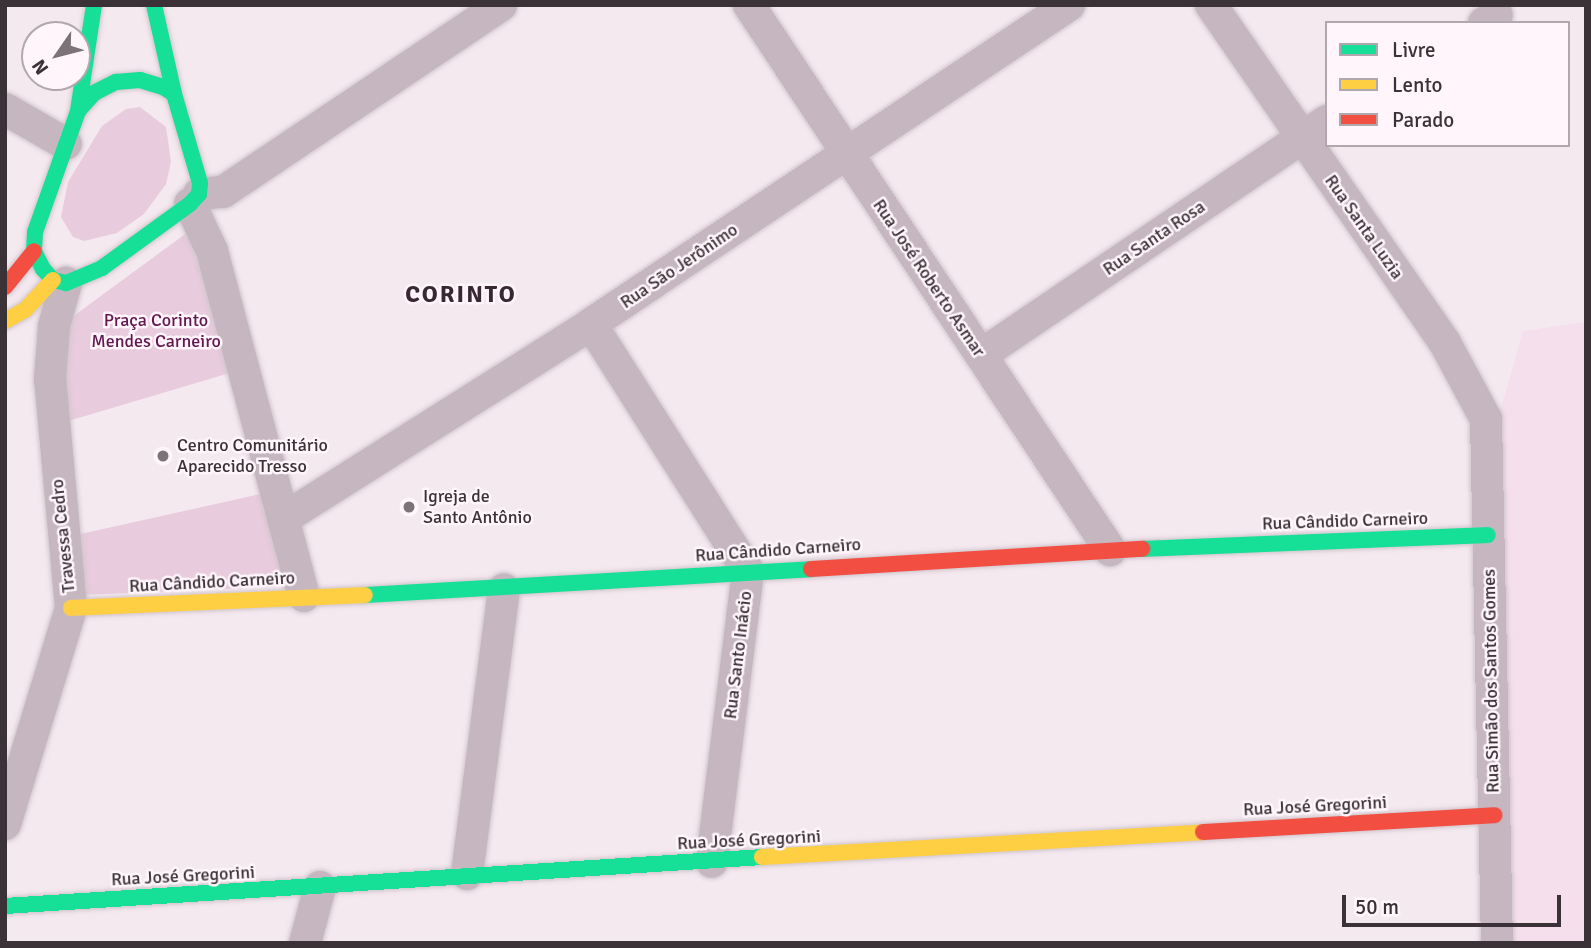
<!DOCTYPE html>
<meta charset="utf-8">
<style>
body{margin:0}
#map{position:relative;width:1591px;height:948px;overflow:hidden;background:#f5e9f0;font-family:Signika,sans-serif}
div>[style]{position:absolute}
.built>*{inset:0;background:#f6dfed}
.green>*{inset:0;background:#e8cbdd}
.roads{filter:drop-shadow(0 0 2px #cfc5cb) drop-shadow(0 0 2px #cfc5cb)}
.street>*{height:32px;margin:-16px;padding:0 16px;transform-origin:16px;border-radius:16px;background:#c5b6c0}
.fast>*{height:16px;margin:-8px;padding:0 8px;transform-origin:8px;border-radius:8px;background:#16e098}
.slow>*{height:16px;margin:-8px;padding:0 8px;transform-origin:8px;border-radius:8px;background:#ffcf43}
.jam>*{height:16px;margin:-8px;padding:0 8px;transform-origin:8px;border-radius:8px;background:#f24e42}
.dots>*{width:19px;height:19px;translate:-50% -50%;box-sizing:border-box;border:4px solid #fff5fb;border-radius:50%}
span{translate:-50% -50%;white-space:nowrap;text-align:center;line-height:1.15;-webkit-text-stroke:5px #fff5fb;paint-order:stroke}
.street-label{font-size:18px;color:#3b3238}
.park-label{font-size:18px;color:#62174e}
.poi-label{font-size:18px;color:#3b3238}
.left{translate:0 -50%;text-align:left}
.district-label{font-size:24px;color:#392732;font-weight:700;letter-spacing:2px}
.frame{position:absolute;inset:0;border:7px solid #3b3238;pointer-events:none}
.legend{position:absolute;left:1325px;top:21px;width:245px;height:126px;box-sizing:border-box;background:#fff5fb;border:2px solid #b1a7ad;margin:0;padding:9px 12px;list-style:none;font-size:21px;color:#3b3238}
.legend li{display:flex;align-items:center;gap:14px;height:35px}
.legend b{width:35px;border:2px solid #b1a7ad}
.north{position:absolute;left:21px;top:21px;width:70px;height:70px;box-sizing:border-box;background:#fff5fb;border:2px solid #b1a7ad;border-radius:50%;rotate:235deg;font-size:19px;font-weight:700;line-height:28px;text-align:center;color:#3b3238}
.north::after{content:'';display:block;margin:auto;width:24px;height:32px;background:#7c7278;clip-path:polygon(50% 0,100% 100%,50% 72%,0 100%)}
.scale{position:absolute;left:1342px;top:895px;width:219px;height:32px;box-sizing:border-box;border:4px solid #3b3238;border-top:0;padding-left:9px;font-size:21px;line-height:24px;white-space:nowrap;color:#3b3238;-webkit-text-stroke:5px #fff5fb;paint-order:stroke}
</style>
<div id="map">
<div class="built">
<i style="clip-path:polygon(1586px 322px,1586px 943px,1502px 943px,1496px 426px,1523px 331px)"></i>
</div>
<div class="green">
<i style="clip-path:polygon(140px 107px,166px 127px,171px 162px,166px 184px,144px 214px,117px 233px,84px 241px,73px 237px,61px 217px,68px 182px,102px 126px,126px 109px)"></i>
<i style="clip-path:polygon(188px 232px,233px 372px,65px 422px,64px 323px)"></i>
<i style="clip-path:polygon(265px 493px,288px 586px,81px 595px,76px 535px)"></i>
</div>
<div class="roads">
<div class="street">
<i style="left:749px;top:5px;width:654px;rotate:56.48deg"></i>
<i style="left:1211px;top:5px;width:411px;rotate:55.3deg"></i>
<i style="left:1445px;top:343px;width:86px;rotate:61.7deg"></i>
<i style="left:1486px;top:419px;width:524px;rotate:88.8deg"></i>
<i style="left:1484px;top:23px;width:15px;rotate:-32deg"></i>
<i style="left:5px;top:109px;width:70px;rotate:29.8deg"></i>
<i style="left:199px;top:194px;width:24px;rotate:-5deg"></i>
<i style="left:223px;top:192px;width:335px;rotate:-33.9deg"></i>
<i style="left:190px;top:204px;width:52px;rotate:64.9deg"></i>
<i style="left:212px;top:251px;width:357px;rotate:75.1deg"></i>
<i style="left:591px;top:324px;width:293px;rotate:57.6deg"></i>
<i style="left:748px;top:571px;width:293px;rotate:97.1deg"></i>
<i style="left:981px;top:355px;width:418px;rotate:-34.1deg"></i>
<i style="left:283px;top:519px;width:365px;rotate:-32.3deg"></i>
<i style="left:591px;top:324px;width:575px;rotate:-33.72deg"></i>
<i style="left:5px;top:824px;width:226px;rotate:-73deg"></i>
<i style="left:71px;top:608px;width:230px;rotate:-95.2deg"></i>
<i style="left:50px;top:379px;width:53px;rotate:-85.7deg"></i>
<i style="left:54px;top:326px;width:45px;rotate:-74.4deg"></i>
<i style="left:467px;top:874px;width:287px;rotate:-82.6deg"></i>
<i style="left:305px;top:943px;width:58px;rotate:-75deg"></i>
</div>
<div class="fast">
<i style="left:154px;top:5px;width:91px;rotate:77.3deg"></i>
<i style="left:78px;top:111px;width:24px;rotate:-48deg"></i>
<i style="left:94px;top:93px;width:25px;rotate:-27deg"></i>
<i style="left:116px;top:82px;width:24px;rotate:-5deg"></i>
<i style="left:140px;top:80px;width:24px;rotate:17deg"></i>
<i style="left:163px;top:87px;width:13px;rotate:32deg"></i>
<i style="left:174px;top:94px;width:93px;rotate:73.7deg"></i>
<i style="left:200px;top:183px;width:11px;rotate:95deg"></i>
<i style="left:199px;top:194px;width:13px;rotate:132deg"></i>
<i style="left:190px;top:204px;width:109px;rotate:144deg"></i>
<i style="left:102px;top:268px;width:39px;rotate:157deg"></i>
<i style="left:66px;top:283px;width:13px;rotate:-167deg"></i>
<i style="left:53px;top:280px;width:15px;rotate:-132deg"></i>
<i style="left:43px;top:269px;width:20px;rotate:-117deg"></i>
<i style="left:34px;top:251px;width:19px;rotate:-87deg"></i>
<i style="left:35px;top:232px;width:128px;rotate:-70.4deg"></i>
<i style="left:78px;top:111px;width:107px;rotate:-81.4deg"></i>
<i style="left:1142px;top:549px;width:346px;rotate:-2.3deg"></i>
<i style="left:365px;top:595px;width:447px;rotate:-3.3deg"></i>
<i style="left:5px;top:906px;width:759px;rotate:-3.7deg"></i>
</div>
<div class="slow">
<i style="left:5px;top:321px;width:23px;rotate:-29deg"></i>
<i style="left:25px;top:310px;width:41px;rotate:-47deg"></i>
<i style="left:71px;top:608px;width:294px;rotate:-2.5deg"></i>
<i style="left:762px;top:857px;width:442px;rotate:-3.2deg"></i>
</div>
<div class="jam">
<i style="left:5px;top:287px;width:46px;rotate:-51.1deg"></i>
<i style="left:811px;top:569px;width:332px;rotate:-3.5deg"></i>
<i style="left:1203px;top:832px;width:292px;rotate:-3.3deg"></i>
</div>
</div>
<div class="dots">
<i style="left:163px;top:456px;background:#7c7278"></i>
<i style="left:409px;top:507px;background:#7c7278"></i>
</div>
<div class="street-label">
<span style="left:1364px;top:227px;rotate:55deg">Rua Santa Luzia</span>
<span style="left:1154px;top:238px;rotate:-34deg">Rua Santa Rosa</span>
<span style="left:679px;top:266px;rotate:-34deg">Rua São Jerônimo</span>
<span style="left:929px;top:278px;rotate:56deg">Rua José Roberto Asmar</span>
<span style="left:1345px;top:521px;rotate:-2deg">Rua Cândido Carneiro</span>
<span style="left:63px;top:536px;rotate:-96deg">Travessa Cedro</span>
<span style="left:778px;top:550px;rotate:-4deg">Rua Cândido Carneiro</span>
<span style="left:212px;top:582px;rotate:-3deg">Rua Cândido Carneiro</span>
<span style="left:738px;top:655px;rotate:-83deg">Rua Santo Inácio</span>
<span style="left:1491px;top:681px;rotate:-91deg">Rua Simão dos Santos Gomes</span>
<span style="left:1315px;top:806px;rotate:-3deg">Rua José Gregorini</span>
<span style="left:749px;top:840px;rotate:-3deg">Rua José Gregorini</span>
<span style="left:183px;top:876px;rotate:-3deg">Rua José Gregorini</span>
</div>
<div class="park-label">
<span style="left:156px;top:331px">Praça Corinto<br>Mendes Carneiro</span>
</div>
<div class="poi-label">
<span class="left" style="left:177px;top:456px">Centro Comunitário<br>Aparecido Tresso</span>
<span class="left" style="left:423px;top:507px">Igreja de<br>Santo Antônio</span>
</div>
<div class="district-label">
<span style="left:461px;top:295px">CORINTO</span>
</div>
<div class="frame"></div>
<ul class="legend">
<li><b style="height:9px;background:#16e098"></b>Livre</li>
<li><b style="height:9px;background:#ffcf43"></b>Lento</li>
<li><b style="height:9px;background:#f24e42"></b>Parado</li>
</ul>
<div class="north">N</div>
<div class="scale">50 m</div>
</div>
